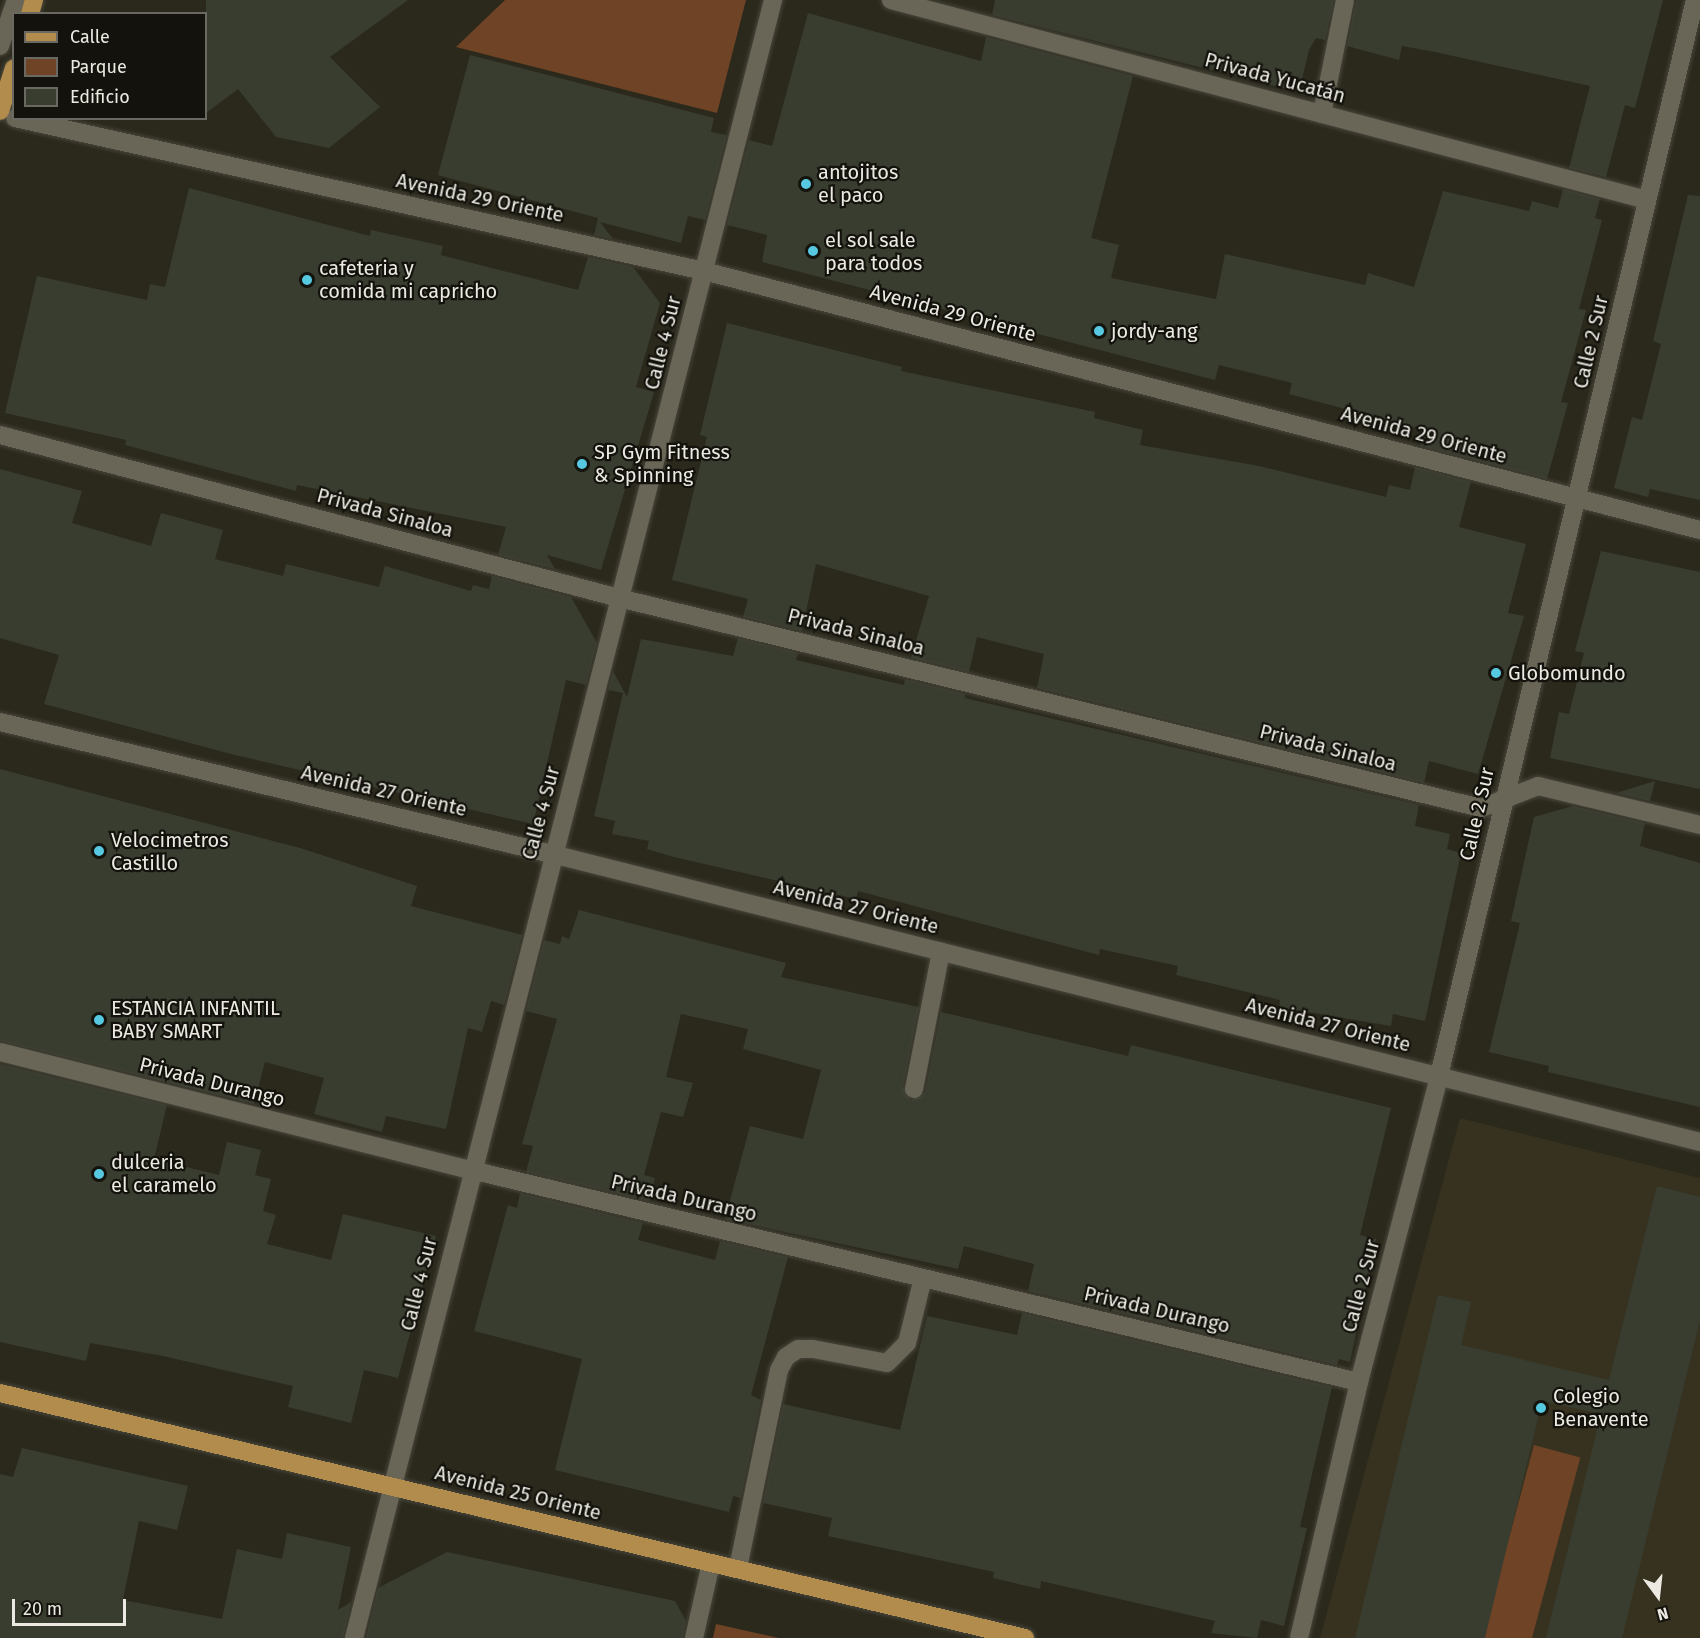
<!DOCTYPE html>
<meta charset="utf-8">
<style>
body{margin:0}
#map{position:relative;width:1700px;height:1638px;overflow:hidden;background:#2b291c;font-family:"Fira Sans",sans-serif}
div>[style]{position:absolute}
.built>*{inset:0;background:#36321f}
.green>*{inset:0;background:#6e4326;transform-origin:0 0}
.building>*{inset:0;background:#393d30}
.roads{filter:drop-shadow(0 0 2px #48463b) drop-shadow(0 0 2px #48463b)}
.minor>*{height:18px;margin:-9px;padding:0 9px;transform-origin:9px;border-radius:9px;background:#696658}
.major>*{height:18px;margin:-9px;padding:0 9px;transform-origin:9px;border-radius:9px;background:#b28c4d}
.dots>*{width:16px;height:16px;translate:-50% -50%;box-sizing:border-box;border:3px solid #13120c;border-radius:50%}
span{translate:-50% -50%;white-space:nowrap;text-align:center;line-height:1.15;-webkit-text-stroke:4.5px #13120c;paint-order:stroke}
.street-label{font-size:20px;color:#ebe9e1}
.poi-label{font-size:20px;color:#ebe9e1}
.left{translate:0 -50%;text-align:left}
.legend{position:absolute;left:12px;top:12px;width:195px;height:108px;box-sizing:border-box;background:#13120c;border:2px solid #696861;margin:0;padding:8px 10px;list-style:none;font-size:18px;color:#ebe9e1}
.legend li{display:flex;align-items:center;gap:12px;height:30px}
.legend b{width:30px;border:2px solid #696861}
.north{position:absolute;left:1628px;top:1566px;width:60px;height:60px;-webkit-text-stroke:4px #13120c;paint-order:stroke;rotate:165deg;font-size:16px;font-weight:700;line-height:24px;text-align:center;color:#ebe9e1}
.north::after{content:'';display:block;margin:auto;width:21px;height:27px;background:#ebe9e1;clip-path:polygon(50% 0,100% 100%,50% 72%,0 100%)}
.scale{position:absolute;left:12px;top:1599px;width:114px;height:27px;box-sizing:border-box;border:3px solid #ebe9e1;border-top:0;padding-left:8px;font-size:18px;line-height:21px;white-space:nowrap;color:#ebe9e1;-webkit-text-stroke:4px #13120c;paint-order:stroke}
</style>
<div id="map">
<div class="built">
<i style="clip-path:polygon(1460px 1118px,1700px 1178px,1700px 1638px,1320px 1638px)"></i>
</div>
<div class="green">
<i style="clip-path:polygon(505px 0,746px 0,717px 113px,456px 47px)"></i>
<i style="left:1534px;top:1445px;width:48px;height:199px;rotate:15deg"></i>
<i style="clip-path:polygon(716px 1624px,779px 1638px,713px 1638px)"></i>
</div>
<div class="building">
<i style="clip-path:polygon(206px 0,408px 0,330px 57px,380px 107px,329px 148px,276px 137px,238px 89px,206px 113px)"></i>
<i style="clip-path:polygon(995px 0,1334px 0,1325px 40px,1316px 38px,1309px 50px,1299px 92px,992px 15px)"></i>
<i style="clip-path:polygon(1356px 0,1663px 0,1635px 108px,1625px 105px,1606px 177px,1569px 168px,1590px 86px,1435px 52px,1402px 46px,1399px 60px,1347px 46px)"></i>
<i style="clip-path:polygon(808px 13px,981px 61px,986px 37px,1133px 76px,1091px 238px,1119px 245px,1111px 278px,1216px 299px,1225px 254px,1365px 285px,1368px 273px,1414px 287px,1443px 191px,1529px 211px,1532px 201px,1558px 208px,1563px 189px,1600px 199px,1595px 218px,1602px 220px,1579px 309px,1586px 310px,1561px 402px,1568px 403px,1547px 479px,1420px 446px,1424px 430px,1289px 394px,1292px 383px,1219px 365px,1215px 380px,762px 262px,767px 235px,727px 225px,749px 140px,772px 146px)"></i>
<i style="clip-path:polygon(470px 55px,714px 118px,711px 132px,727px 135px,705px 220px,688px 216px,681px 243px,600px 222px,613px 239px,594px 235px,598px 218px,438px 175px)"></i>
<i style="clip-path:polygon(189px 188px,370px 236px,371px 230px,443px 246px,441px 255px,578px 290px,588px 257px,633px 267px,660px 303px,636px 387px,654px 392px,601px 570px,547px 555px,555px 569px,498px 555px,506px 527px,297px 485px,296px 491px,125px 445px,126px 440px,5px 413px,37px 276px,147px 300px,150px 284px,165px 287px)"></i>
<i style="clip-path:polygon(1688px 195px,1700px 196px,1700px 500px,1650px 489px,1648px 497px,1614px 488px,1632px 417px,1642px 420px,1661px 344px,1653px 341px)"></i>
<i style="clip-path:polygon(727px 323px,902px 367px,901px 371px,1095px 412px,1094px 418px,1143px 430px,1140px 445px,1259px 466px,1386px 497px,1389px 485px,1410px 490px,1415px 467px,1471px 482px,1459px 527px,1526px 544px,1508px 613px,1524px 616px,1478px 774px,1429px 761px,1424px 783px,1037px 688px,1044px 654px,977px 637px,969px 672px,911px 658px,929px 596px,816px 564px,802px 631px,743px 617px,748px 599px,672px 580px,707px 437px,700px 435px)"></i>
<i style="clip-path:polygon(0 469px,82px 491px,72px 523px,151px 546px,161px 513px,223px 530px,215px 559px,283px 576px,286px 564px,379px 587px,385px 566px,471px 591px,473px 585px,489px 589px,492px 576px,571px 597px,597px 643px,586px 685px,566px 680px,533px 824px,235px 755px,44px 704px,59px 655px,0 638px)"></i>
<i style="clip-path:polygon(1601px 551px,1700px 572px,1700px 789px,1550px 758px,1559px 712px,1569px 714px,1584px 653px,1575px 651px)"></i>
<i style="clip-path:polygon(738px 638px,798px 653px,796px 660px,904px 685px,905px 679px,965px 694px,965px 698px,1419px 805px,1415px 826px,1450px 834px,1447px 849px,1461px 853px,1425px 1021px,1393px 1014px,1391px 1026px,1279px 1007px,1280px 1000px,1176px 975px,1178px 966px,1100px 949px,1099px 955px,858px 891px,856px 899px,674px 857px,647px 849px,649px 841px,612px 834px,615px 821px,594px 816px,623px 693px,608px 690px,613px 671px,627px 697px,641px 639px,733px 656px)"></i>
<i style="clip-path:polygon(0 769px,300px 848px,417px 886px,411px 906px,522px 935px,504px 1005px,491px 1001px,482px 1032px,468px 1028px,446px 1129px,386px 1116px,382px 1132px,314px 1114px,324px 1078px,265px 1062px,254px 1104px,0 1041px)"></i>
<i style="clip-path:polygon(1655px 781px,1650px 801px,1616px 793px)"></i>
<i style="clip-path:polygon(1573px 806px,1645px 823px,1640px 846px,1700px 863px,1700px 1107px,1548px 1072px,1549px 1066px,1489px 1052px,1520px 923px,1511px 921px,1534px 817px)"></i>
<i style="clip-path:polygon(579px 910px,786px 963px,781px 977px,919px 1007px,903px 1087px,911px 1100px,925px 1092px,941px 1012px,1128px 1056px,1131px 1045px,1391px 1108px,1360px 1235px,1376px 1239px,1350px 1362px,1339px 1359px,1337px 1365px,1028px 1291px,1034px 1264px,964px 1246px,958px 1269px,725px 1219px,750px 1126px,803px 1139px,821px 1070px,743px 1049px,748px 1029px,681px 1014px,666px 1077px,693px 1083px,683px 1117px,661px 1112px,644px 1175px,655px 1178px,649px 1201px,526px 1172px,533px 1146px,522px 1144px,557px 1019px,526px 1011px,544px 940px,560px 944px,562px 936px,569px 939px)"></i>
<i style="clip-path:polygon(0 1064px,167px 1105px,154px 1159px,219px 1175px,227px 1142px,261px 1150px,255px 1175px,271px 1179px,263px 1211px,276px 1215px,267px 1244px,331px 1260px,343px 1214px,436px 1236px,398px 1378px,364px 1370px,351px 1423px,288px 1407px,293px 1386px,163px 1356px,90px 1343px,86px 1361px,0 1342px)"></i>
<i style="clip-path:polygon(1657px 1186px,1700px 1197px,1700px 1320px,1622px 1638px,1546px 1638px,1601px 1414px,1542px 1401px,1485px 1638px,1355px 1638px,1438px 1295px,1471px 1302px,1461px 1345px,1609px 1380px)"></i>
<i style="clip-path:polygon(520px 1193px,643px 1223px,638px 1240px,715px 1260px,720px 1241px,788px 1257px,751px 1395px,761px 1400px,741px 1498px,733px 1496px,729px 1512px,555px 1470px,582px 1359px,474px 1331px,508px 1205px,517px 1208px)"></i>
<i style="clip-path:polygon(1022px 1313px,1332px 1387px,1300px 1527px,1307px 1528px,1284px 1626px,1261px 1620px,1257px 1638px,1211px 1633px,1215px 1621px,1041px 1581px,1040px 1589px,993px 1578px,994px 1572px,828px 1536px,832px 1518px,763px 1503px,783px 1404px,900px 1430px,927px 1316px,1017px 1335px)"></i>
<i style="clip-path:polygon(22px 1448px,188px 1486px,177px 1530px,139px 1521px,123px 1600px,222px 1619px,237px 1549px,282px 1559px,287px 1533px,351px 1547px,338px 1610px,351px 1602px,343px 1638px,0 1638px,0 1474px,13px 1477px)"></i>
<i style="clip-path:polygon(447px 1552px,675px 1601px,686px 1621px,683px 1638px,366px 1638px,378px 1588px)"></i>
</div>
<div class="roads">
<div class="minor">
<i style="left:891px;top:0;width:782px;rotate:14.82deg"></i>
<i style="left:0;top:46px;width:49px;rotate:-70.8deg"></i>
<i style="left:1322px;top:114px;width:116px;rotate:-78.6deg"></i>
<i style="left:15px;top:118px;width:706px;rotate:12.52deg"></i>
<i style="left:704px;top:271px;width:1029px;rotate:14.58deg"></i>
<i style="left:0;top:435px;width:644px;rotate:14.75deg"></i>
<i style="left:623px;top:599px;width:883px;rotate:13.69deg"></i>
<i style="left:1481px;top:808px;width:61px;rotate:-21.1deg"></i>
<i style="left:1538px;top:786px;width:167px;rotate:13.5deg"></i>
<i style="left:0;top:722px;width:568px;rotate:13.45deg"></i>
<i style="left:552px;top:854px;width:1184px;rotate:14.08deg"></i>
<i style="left:0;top:1052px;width:486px;rotate:14.1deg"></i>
<i style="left:471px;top:1170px;width:913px;rotate:13.43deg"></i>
<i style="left:914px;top:1089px;width:140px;rotate:-78.9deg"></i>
<i style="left:738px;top:1568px;width:202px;rotate:-78.3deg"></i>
<i style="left:779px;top:1370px;width:15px;rotate:-62deg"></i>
<i style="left:786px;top:1357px;width:14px;rotate:-34deg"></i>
<i style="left:798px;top:1349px;width:15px"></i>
<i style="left:813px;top:1349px;width:75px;rotate:10.7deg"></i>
<i style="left:887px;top:1363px;width:28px;rotate:-45deg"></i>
<i style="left:907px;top:1343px;width:67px;rotate:-76.2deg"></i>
<i style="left:354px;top:1638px;width:1691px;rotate:-75.65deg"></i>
<i style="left:694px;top:1638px;width:77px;rotate:-77.2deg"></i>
<i style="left:1299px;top:1638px;width:263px;rotate:-76.8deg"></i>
<i style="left:1359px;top:1382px;width:316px;rotate:-75.3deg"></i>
<i style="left:1439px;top:1076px;width:1106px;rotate:-76.62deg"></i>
</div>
<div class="major">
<i style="left:30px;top:14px;width:15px;rotate:-74deg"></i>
<i style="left:0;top:111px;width:45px;rotate:-72deg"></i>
<i style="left:0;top:1393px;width:1054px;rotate:13.44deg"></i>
</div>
</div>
<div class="dots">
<i style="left:806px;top:184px;background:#56c9e1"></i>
<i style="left:813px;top:251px;background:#56c9e1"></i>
<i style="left:307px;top:280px;background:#56c9e1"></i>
<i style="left:1099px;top:331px;background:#56c9e1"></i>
<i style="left:582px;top:464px;background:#56c9e1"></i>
<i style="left:1496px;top:673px;background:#56c9e1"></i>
<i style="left:99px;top:851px;background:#56c9e1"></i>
<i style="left:99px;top:1020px;background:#56c9e1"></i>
<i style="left:99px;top:1174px;background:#56c9e1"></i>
<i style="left:1541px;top:1408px;background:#56c9e1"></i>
</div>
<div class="street-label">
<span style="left:1275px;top:78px;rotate:15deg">Privada Yucatán</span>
<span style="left:480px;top:198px;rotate:12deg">Avenida 29 Oriente</span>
<span style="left:953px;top:313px;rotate:15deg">Avenida 29 Oriente</span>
<span style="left:1591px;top:342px;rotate:-77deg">Calle 2 Sur</span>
<span style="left:663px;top:343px;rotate:-76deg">Calle 4 Sur</span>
<span style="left:1424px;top:435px;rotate:15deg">Avenida 29 Oriente</span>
<span style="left:385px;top:513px;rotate:15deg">Privada Sinaloa</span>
<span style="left:856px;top:632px;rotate:14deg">Privada Sinaloa</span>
<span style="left:1328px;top:748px;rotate:14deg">Privada Sinaloa</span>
<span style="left:384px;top:791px;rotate:13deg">Avenida 27 Oriente</span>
<span style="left:541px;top:813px;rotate:-75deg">Calle 4 Sur</span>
<span style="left:1477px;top:814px;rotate:-77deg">Calle 2 Sur</span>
<span style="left:856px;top:907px;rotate:14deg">Avenida 27 Oriente</span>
<span style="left:1328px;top:1025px;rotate:14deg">Avenida 27 Oriente</span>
<span style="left:212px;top:1082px;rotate:14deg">Privada Durango</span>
<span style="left:684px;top:1198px;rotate:13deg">Privada Durango</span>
<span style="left:419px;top:1284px;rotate:-76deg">Calle 4 Sur</span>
<span style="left:1361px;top:1286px;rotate:-75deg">Calle 2 Sur</span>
<span style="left:1157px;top:1310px;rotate:13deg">Privada Durango</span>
<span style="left:518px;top:1493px;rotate:14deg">Avenida 25 Oriente</span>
</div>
<div class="poi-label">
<span class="left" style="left:818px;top:184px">antojitos<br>el paco</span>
<span class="left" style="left:825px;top:252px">el sol sale<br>para todos</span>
<span class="left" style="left:319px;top:280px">cafeteria y<br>comida mi capricho</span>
<span class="left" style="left:1111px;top:331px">jordy-ang</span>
<span class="left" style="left:594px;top:464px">SP Gym Fitness<br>&amp; Spinning</span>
<span class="left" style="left:1508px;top:673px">Globomundo</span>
<span class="left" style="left:111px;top:852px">Velocimetros<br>Castillo</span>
<span class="left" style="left:111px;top:1020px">ESTANCIA INFANTIL<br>BABY SMART</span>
<span class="left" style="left:111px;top:1174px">dulceria<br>el caramelo</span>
<span class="left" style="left:1553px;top:1408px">Colegio<br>Benavente</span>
</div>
<ul class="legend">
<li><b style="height:8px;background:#b28c4d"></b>Calle</li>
<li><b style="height:16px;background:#6e4326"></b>Parque</li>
<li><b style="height:16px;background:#393d30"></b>Edificio</li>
</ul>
<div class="north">N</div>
<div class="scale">20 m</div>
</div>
